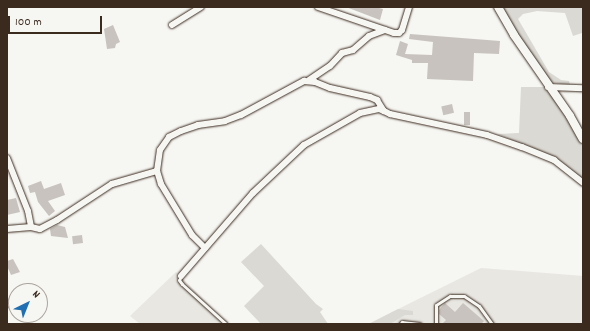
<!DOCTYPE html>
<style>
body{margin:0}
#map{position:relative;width:590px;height:331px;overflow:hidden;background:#f6f6f2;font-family:Dekko,sans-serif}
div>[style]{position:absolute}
.built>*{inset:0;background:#e8e7e2}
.green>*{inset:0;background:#dad9d3}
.building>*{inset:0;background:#c8c3be;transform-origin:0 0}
.roads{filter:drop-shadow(0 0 1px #3b2a1e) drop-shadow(0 0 1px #3b2a1e)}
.service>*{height:3px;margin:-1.5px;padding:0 1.5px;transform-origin:1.5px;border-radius:1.5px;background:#f6f6f2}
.minor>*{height:6px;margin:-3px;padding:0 3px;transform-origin:3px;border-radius:3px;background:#f6f6f2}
.tertiary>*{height:8px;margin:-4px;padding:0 4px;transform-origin:4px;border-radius:4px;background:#f6f6f2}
span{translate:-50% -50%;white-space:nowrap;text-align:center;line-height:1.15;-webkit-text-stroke:3px #f6f6f2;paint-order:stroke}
.frame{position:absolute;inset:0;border:8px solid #3b2a1e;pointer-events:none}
.north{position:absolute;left:8px;top:283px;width:40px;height:40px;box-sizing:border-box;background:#f6f6f2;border:1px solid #aba49d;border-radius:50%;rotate:43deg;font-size:11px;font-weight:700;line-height:16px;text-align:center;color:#3b2a1e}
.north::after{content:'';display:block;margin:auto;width:14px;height:18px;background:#1f6fb2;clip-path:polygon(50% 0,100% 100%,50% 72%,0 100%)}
.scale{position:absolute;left:8px;top:16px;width:94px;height:18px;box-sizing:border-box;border:2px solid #3b2a1e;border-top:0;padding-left:5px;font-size:12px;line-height:14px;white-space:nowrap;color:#3b2a1e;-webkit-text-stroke:3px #f6f6f2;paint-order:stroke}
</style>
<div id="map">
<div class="built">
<i style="clip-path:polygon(481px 268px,583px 276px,583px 324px,368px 324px)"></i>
<i style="clip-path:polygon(176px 272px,217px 313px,230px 324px,140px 324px,130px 316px)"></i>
</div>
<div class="green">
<i style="clip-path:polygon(502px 7px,583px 7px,583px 36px,582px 33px,573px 36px,565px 13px,537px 11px,523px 14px,518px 19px,549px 72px,561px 80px,569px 81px,570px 85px,554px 83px,547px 80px,525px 47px)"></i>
<i style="clip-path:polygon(521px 87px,545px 87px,567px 117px,583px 146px,583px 179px,553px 157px,497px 134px,519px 133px)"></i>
<i style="clip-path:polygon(261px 244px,316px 304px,323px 309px,320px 312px,328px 324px,261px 324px,244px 306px,264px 286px,241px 262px)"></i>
<i style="clip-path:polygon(398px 309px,413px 311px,413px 315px,405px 315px,390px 324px,369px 324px)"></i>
</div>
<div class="building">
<i style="clip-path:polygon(346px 7px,375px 7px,383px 9px,380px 20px)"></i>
<i style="clip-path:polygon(113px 25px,120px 42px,116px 44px,115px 48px,107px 49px,104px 29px)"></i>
<i style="clip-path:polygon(410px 34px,500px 41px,499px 54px,474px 53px,473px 81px,427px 79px,428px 63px,412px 63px,412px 60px,396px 55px,400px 41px,408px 44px,405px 54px,432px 55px,433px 42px,409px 39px)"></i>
<i style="left:452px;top:104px;width:9px;height:11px;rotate:77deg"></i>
<i style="left:464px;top:112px;width:6px;height:13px"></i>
<i style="clip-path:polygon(41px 181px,44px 189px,61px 183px,65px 195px,48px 201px,55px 211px,49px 216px,38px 202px,35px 192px,30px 193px,28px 186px)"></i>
<i style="clip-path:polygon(16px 198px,20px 212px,7px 215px,7px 200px)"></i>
<i style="clip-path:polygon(57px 225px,65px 227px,68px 238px,51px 236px,50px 229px)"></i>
<i style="left:82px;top:235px;width:8px;height:10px;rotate:83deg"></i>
<i style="clip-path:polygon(13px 259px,20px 272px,11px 275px,7px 266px,7px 261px)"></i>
<i style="clip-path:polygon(445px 303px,455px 312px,463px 303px,484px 321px,481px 324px,442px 324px,446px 320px,439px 314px,439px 310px)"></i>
</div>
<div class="roads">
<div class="service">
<i style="left:181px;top:276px;width:4px;rotate:117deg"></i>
<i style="left:179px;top:280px;width:5px;rotate:53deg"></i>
<i style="left:182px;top:284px;width:59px;rotate:42.3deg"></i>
<i style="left:400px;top:324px;width:3px;rotate:-45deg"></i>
<i style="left:402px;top:322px;width:18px;rotate:6deg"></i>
<i style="left:436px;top:324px;width:19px;rotate:-90deg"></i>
<i style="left:436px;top:305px;width:17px;rotate:-33deg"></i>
<i style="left:450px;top:296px;width:14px"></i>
<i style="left:464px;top:296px;width:18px;rotate:34deg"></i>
<i style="left:479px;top:306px;width:22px;rotate:54deg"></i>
</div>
<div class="minor">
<i style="left:318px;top:7px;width:80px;rotate:18.9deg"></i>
<i style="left:394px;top:33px;width:5px"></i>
<i style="left:399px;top:33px;width:4px;rotate:-45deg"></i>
<i style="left:402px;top:30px;width:24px;rotate:-73deg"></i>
<i style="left:172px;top:25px;width:34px;rotate:-32deg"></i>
<i style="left:309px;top:80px;width:25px;rotate:-34deg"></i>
<i style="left:330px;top:66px;width:18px;rotate:-47deg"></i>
<i style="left:342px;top:53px;width:11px;rotate:-15deg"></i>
<i style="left:353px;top:50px;width:21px;rotate:-41deg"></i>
<i style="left:369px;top:36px;width:17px;rotate:-21deg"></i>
<i style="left:548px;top:87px;width:35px;rotate:2deg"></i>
<i style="left:7px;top:158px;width:57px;rotate:68.4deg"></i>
<i style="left:28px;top:211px;width:16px;rotate:79deg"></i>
<i style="left:7px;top:229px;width:24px;rotate:-5deg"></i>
<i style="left:31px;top:227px;width:9px;rotate:13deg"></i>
<i style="left:40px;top:229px;width:19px;rotate:-28deg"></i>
<i style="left:57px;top:220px;width:66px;rotate:-33.2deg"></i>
<i style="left:112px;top:184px;width:47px;rotate:-16.1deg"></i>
<i style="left:205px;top:248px;width:18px;rotate:-135deg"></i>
<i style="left:192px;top:235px;width:60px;rotate:-121.3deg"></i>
<i style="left:161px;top:184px;width:14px;rotate:-107deg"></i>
<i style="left:157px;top:171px;width:21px;rotate:-82deg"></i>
<i style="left:160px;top:150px;width:16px;rotate:-55deg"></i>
<i style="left:169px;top:137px;width:13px;rotate:-27deg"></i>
<i style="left:181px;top:131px;width:18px;rotate:-19deg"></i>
<i style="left:198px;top:125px;width:27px;rotate:-8deg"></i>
<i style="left:225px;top:121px;width:17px;rotate:-21deg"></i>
<i style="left:241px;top:115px;width:72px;rotate:-28.4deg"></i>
<i style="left:304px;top:81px;width:11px;rotate:5deg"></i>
<i style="left:315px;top:82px;width:16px;rotate:22deg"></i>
<i style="left:330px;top:88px;width:41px;rotate:12.7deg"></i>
<i style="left:370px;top:97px;width:8px;rotate:23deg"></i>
<i style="left:377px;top:100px;width:13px;rotate:58deg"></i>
<i style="left:384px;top:111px;width:7px;rotate:27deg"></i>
<i style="left:390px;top:114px;width:99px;rotate:12.2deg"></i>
<i style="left:487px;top:135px;width:37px;rotate:19deg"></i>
<i style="left:522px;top:147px;width:35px;rotate:22deg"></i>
<i style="left:554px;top:160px;width:37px;rotate:38deg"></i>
<i style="left:181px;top:276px;width:110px;rotate:-49.1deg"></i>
<i style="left:253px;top:193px;width:70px;rotate:-43.3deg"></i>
<i style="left:304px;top:145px;width:64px;rotate:-29.7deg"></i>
<i style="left:360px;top:113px;width:19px;rotate:-12deg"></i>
<i style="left:379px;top:109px;width:5px;rotate:22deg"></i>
<i style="left:7px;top:304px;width:1px;rotate:-45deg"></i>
</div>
<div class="tertiary">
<i style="left:498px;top:7px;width:32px;rotate:60deg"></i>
<i style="left:514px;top:35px;width:98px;rotate:55.3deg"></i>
<i style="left:570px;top:116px;width:26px;rotate:61deg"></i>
</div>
</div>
<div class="frame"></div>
<div class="north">N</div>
<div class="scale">100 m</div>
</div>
